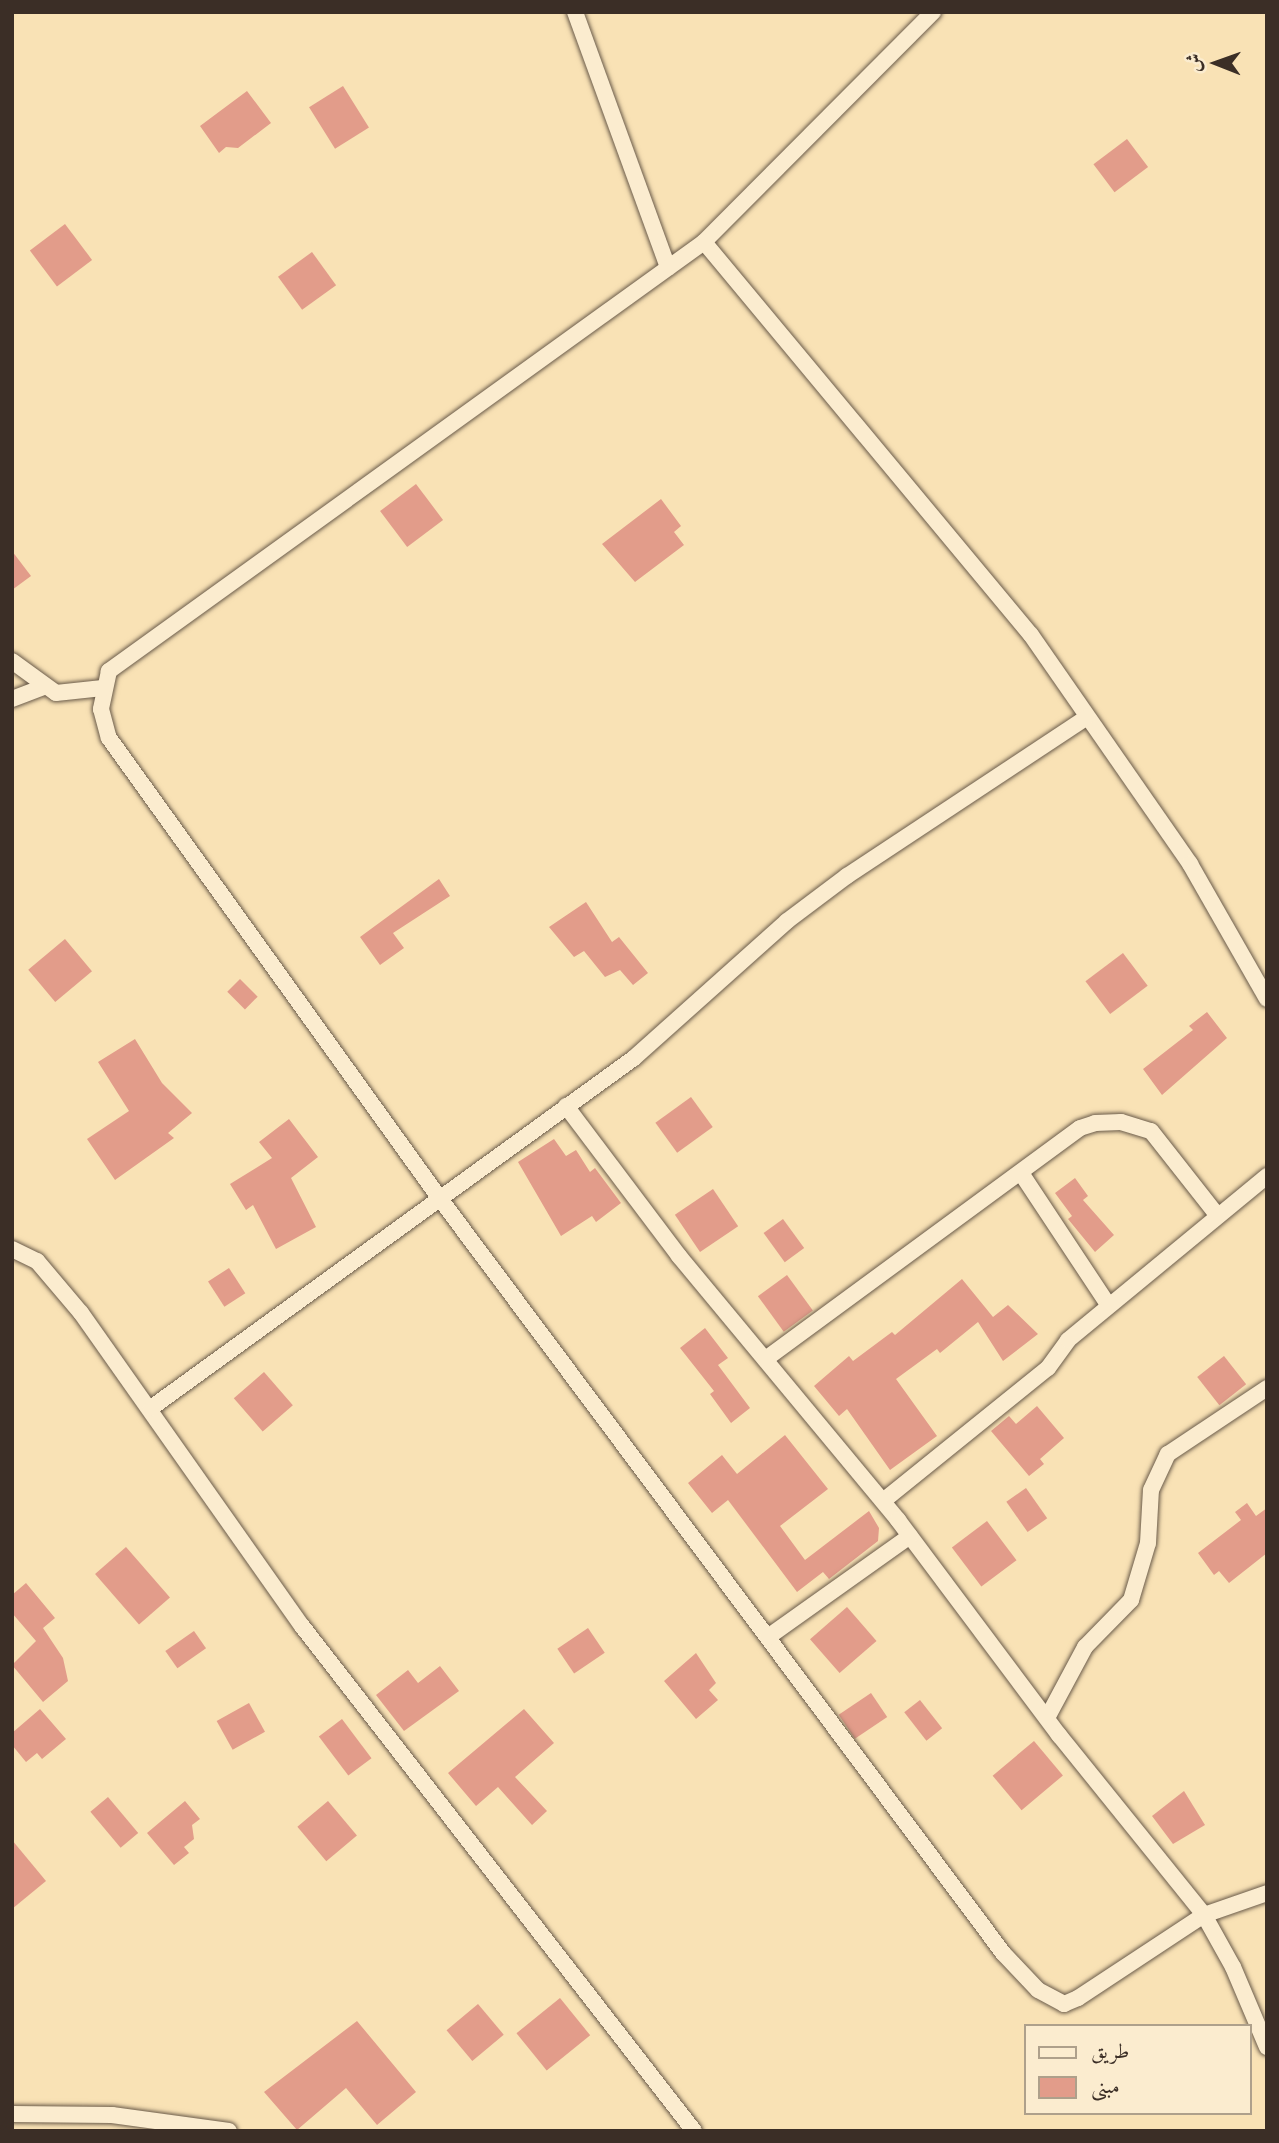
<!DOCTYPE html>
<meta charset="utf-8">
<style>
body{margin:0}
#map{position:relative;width:1279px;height:2143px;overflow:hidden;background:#f9e2b5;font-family:"IM FELL DW Pica",Amiri,serif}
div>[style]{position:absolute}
.building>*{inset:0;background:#e29c8a;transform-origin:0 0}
.roads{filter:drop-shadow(0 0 2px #6a5b4a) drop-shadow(0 0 2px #6a5b4a)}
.street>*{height:16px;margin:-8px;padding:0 8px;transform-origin:8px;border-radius:8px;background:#fbeccf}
span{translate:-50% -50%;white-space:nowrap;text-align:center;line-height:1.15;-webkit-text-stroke:5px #fbeccf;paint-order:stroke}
.frame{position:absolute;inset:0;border:14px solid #3b2e26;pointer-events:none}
.legend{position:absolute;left:1024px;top:2024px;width:228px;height:91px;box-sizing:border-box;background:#fbeccf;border:2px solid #aea08b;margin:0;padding:9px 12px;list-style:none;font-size:21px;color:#3b2e26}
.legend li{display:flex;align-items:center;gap:14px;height:35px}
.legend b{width:35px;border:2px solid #aea08b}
.north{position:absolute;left:1181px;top:28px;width:70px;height:70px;-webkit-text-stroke:5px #fbeccf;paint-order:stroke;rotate:271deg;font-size:19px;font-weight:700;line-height:28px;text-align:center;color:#3b2e26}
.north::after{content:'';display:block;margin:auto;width:24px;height:32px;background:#3b2e26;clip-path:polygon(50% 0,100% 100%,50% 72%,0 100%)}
</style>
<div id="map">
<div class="building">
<i style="left:343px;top:86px;width:49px;height:40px;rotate:58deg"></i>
<i style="clip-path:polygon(247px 91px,271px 123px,238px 148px,226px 147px,219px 153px,200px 126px)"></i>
<i style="left:1127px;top:139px;width:35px;height:42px;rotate:53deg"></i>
<i style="left:65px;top:224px;width:45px;height:44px;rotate:53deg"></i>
<i style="left:312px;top:252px;width:41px;height:42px;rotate:54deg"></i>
<i style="left:416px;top:484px;width:45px;height:45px;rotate:53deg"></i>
<i style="clip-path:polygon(661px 499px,681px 526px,674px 532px,684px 545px,635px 582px,602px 544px)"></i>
<i style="clip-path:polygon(12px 551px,31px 576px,12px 590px)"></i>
<i style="clip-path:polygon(439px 879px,450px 896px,393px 933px,404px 948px,380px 965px,360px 937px)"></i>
<i style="clip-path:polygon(586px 902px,612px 942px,619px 937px,648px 973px,633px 985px,620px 970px,605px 977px,584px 951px,574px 957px,549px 927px)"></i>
<i style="left:65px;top:939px;width:42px;height:48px;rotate:50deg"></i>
<i style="left:1123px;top:953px;width:41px;height:47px;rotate:53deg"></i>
<i style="left:240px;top:979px;width:25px;height:18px;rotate:45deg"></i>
<i style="clip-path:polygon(1207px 1012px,1227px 1038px,1162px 1095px,1143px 1069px,1193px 1030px,1189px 1026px)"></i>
<i style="clip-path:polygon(135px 1039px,162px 1083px,192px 1113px,168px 1133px,174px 1138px,115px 1180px,87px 1139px,129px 1111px,98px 1062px)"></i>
<i style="left:691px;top:1097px;width:37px;height:44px;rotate:54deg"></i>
<i style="clip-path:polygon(289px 1119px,318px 1157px,291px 1178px,316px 1227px,276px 1249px,253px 1205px,246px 1210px,230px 1184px,272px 1158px,259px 1142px)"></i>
<i style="clip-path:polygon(554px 1139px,566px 1156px,576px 1150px,590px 1172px,595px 1168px,621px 1203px,596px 1222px,592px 1216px,561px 1236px,518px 1162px)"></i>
<i style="clip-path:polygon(1075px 1178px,1088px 1196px,1083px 1200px,1114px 1235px,1095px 1252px,1068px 1219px,1072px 1216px,1055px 1193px)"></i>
<i style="left:713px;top:1189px;width:45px;height:46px;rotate:56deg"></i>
<i style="left:783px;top:1219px;width:36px;height:24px;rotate:54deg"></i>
<i style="left:229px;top:1268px;width:30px;height:25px;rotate:57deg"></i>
<i style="left:787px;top:1275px;width:44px;height:36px;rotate:54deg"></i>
<i style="clip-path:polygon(962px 1279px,993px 1317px,1008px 1305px,1038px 1334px,1003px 1361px,978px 1322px,940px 1353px,937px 1349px,896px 1379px,937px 1436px,890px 1470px,847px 1409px,839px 1416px,814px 1386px,849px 1356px,853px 1361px,892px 1332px,895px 1335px)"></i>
<i style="clip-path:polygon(705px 1328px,728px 1358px,718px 1365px,750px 1408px,731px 1423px,710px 1394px,714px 1391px,680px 1348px)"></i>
<i style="left:1224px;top:1356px;width:36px;height:34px;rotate:52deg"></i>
<i style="left:264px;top:1372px;width:44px;height:40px;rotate:49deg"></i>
<i style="clip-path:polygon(1037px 1406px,1064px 1438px,1040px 1459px,1044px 1464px,1029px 1476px,991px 1431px,1009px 1416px,1016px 1424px)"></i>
<i style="clip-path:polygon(785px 1435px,828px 1489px,780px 1526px,805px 1560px,869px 1511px,879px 1528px,878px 1541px,829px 1579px,823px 1572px,797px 1592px,728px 1500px,712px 1513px,688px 1483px,722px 1455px,737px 1474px)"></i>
<i style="left:1026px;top:1488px;width:37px;height:24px;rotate:55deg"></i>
<i style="clip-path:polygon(1247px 1503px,1256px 1516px,1267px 1508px,1267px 1553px,1229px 1583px,1219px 1571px,1214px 1575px,1198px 1553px,1241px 1520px,1235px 1512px)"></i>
<i style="left:987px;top:1521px;width:49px;height:44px;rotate:53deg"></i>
<i style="left:126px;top:1547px;width:67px;height:41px;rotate:49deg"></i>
<i style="clip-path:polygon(26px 1583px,55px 1618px,43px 1628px,63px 1658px,68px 1681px,43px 1702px,12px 1665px,36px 1641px,12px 1613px,12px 1595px)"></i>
<i style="left:847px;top:1607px;width:45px;height:49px;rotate:49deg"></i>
<i style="left:588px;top:1628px;width:30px;height:37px;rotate:56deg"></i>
<i style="left:194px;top:1631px;width:21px;height:35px;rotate:55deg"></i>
<i style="clip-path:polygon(696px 1653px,716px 1683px,709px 1690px,718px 1700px,696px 1719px,664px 1681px)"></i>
<i style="clip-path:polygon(440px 1666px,459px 1691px,404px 1731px,376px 1695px,408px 1670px,418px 1683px)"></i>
<i style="left:871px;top:1693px;width:29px;height:39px;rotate:56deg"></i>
<i style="left:920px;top:1700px;width:36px;height:20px;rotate:52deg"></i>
<i style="left:249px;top:1703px;width:33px;height:37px;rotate:61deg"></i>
<i style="clip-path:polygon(40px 1709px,66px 1739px,42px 1759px,37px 1753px,26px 1762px,12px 1745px,12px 1733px)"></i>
<i style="clip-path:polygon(524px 1709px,554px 1743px,515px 1777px,547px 1811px,532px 1825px,498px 1787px,476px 1806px,448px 1773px)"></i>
<i style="left:342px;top:1719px;width:49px;height:29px;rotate:53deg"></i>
<i style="left:1034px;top:1741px;width:45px;height:54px;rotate:50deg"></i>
<i style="clip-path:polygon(1184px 1791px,1205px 1825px,1173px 1844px,1152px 1816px)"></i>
<i style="left:108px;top:1797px;width:47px;height:23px;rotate:50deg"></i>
<i style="clip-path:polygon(185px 1801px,200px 1819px,192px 1825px,194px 1839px,184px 1847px,189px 1853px,174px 1865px,147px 1833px)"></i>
<i style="left:328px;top:1801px;width:45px;height:40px;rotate:50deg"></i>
<i style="clip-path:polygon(12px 1840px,46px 1881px,12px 1909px)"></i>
<i style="left:560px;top:1998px;width:48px;height:56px;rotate:51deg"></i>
<i style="left:478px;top:2004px;width:40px;height:41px;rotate:50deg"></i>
<i style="clip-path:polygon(357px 2021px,416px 2092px,377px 2125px,346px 2088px,297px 2130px,264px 2092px)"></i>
</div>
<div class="roads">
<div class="street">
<i style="left:575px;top:12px;width:272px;rotate:70deg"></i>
<i style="left:933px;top:12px;width:325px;rotate:134.9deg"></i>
<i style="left:704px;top:242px;width:734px;rotate:144.21deg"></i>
<i style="left:109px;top:671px;width:39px;rotate:102deg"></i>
<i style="left:101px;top:709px;width:30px;rotate:75deg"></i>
<i style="left:109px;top:738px;width:564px;rotate:54.31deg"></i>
<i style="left:438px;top:1196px;width:945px;rotate:53.26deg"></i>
<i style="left:1003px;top:1953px;width:51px;rotate:46.6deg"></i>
<i style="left:1038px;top:1990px;width:30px;rotate:28deg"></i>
<i style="left:1064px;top:2004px;width:15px;rotate:-23deg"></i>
<i style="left:1078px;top:1998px;width:151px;rotate:-33.4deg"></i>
<i style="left:1204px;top:1915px;width:67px;rotate:-19.2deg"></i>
<i style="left:704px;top:242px;width:511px;rotate:50.24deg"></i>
<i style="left:1031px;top:635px;width:279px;rotate:55.2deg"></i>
<i style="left:1190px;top:864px;width:155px;rotate:60.3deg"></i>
<i style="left:12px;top:661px;width:54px;rotate:36deg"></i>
<i style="left:56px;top:693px;width:47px;rotate:-6.1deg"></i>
<i style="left:12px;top:699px;width:33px;rotate:-21deg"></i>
<i style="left:566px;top:1106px;width:188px;rotate:53deg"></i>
<i style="left:679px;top:1256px;width:343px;rotate:50.3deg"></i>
<i style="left:898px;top:1520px;width:269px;rotate:53.2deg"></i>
<i style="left:1059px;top:1735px;width:231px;rotate:51.1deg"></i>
<i style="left:1204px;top:1915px;width:60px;rotate:60.9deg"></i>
<i style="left:1233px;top:1967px;width:87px;rotate:67deg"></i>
<i style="left:1021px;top:1173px;width:159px;rotate:56.5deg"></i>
<i style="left:12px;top:1249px;width:28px;rotate:26deg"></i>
<i style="left:37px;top:1261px;width:68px;rotate:49.8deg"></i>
<i style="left:81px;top:1313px;width:383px;rotate:54.8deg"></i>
<i style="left:302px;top:1626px;width:639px;rotate:52.18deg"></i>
<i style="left:767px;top:1358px;width:388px;rotate:-36.3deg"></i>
<i style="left:1080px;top:1128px;width:16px;rotate:-18deg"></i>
<i style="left:1095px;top:1123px;width:26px;rotate:-2deg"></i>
<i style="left:1121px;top:1122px;width:31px;rotate:17deg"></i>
<i style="left:1151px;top:1131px;width:108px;rotate:51.8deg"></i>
<i style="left:151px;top:1408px;width:596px;rotate:-35.93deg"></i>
<i style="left:634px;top:1058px;width:205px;rotate:-41.8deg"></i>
<i style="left:787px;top:921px;width:75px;rotate:-36.9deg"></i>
<i style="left:847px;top:876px;width:288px;rotate:-33.5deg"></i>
<i style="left:883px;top:1501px;width:212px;rotate:-38.9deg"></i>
<i style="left:1048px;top:1368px;width:34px;rotate:-54deg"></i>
<i style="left:1068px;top:1340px;width:258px;rotate:-39.5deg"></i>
<i style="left:768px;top:1637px;width:174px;rotate:-35.4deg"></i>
<i style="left:1047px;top:1718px;width:81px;rotate:-61.8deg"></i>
<i style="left:1085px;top:1647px;width:66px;rotate:-45.6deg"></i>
<i style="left:1131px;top:1600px;width:59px;rotate:-73.4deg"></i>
<i style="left:1148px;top:1543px;width:53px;rotate:-86.8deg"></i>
<i style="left:1151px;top:1490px;width:40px;rotate:-65deg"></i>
<i style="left:1168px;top:1454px;width:119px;rotate:-33.7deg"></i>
<i style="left:12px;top:2114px;width:100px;rotate:0.6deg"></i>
<i style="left:112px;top:2115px;width:118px;rotate:7.8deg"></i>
</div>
</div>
<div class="frame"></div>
<ul class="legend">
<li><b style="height:9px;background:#fbeccf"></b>طريق</li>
<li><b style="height:19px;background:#e29c8a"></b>مبنى</li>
</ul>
<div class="north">ش</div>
</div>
